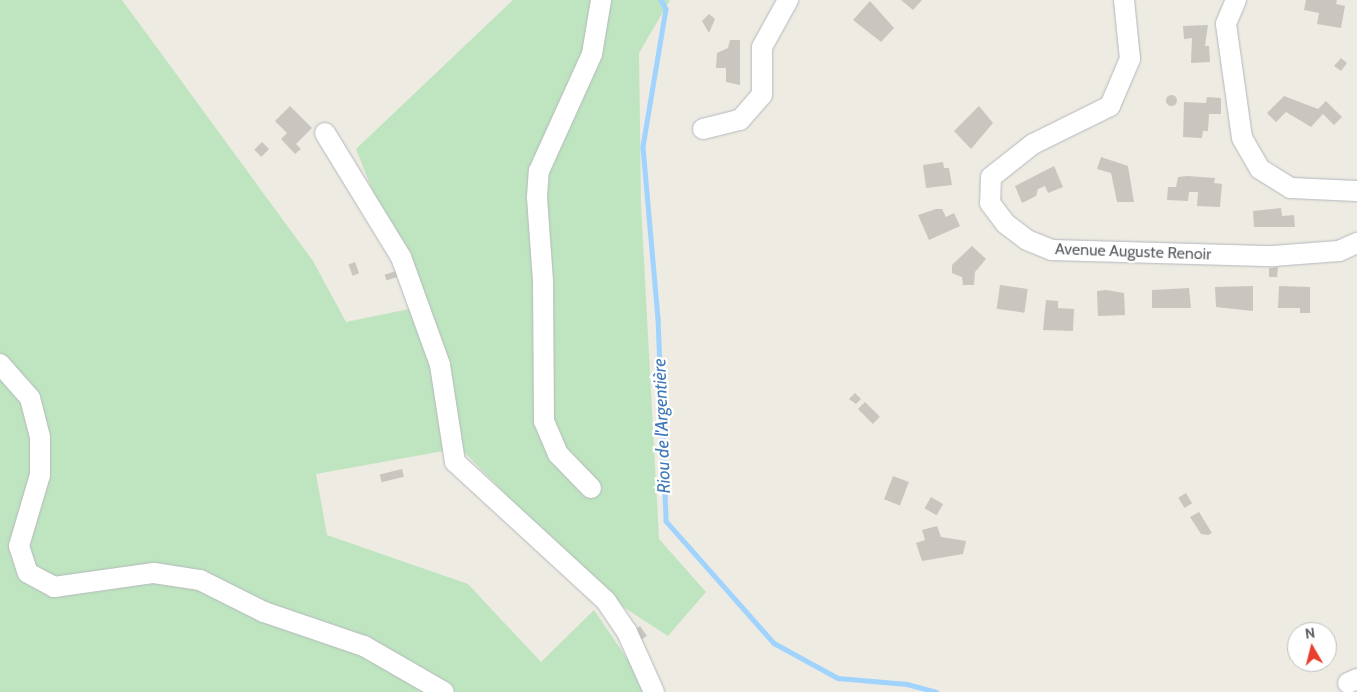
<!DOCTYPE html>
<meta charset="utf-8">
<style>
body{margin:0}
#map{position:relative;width:1357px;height:692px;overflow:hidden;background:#edebe2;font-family:Cabin,sans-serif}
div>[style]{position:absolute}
.green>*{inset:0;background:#bee5bf}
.stream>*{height:4.5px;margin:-2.25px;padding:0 2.25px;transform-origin:2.25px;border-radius:2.25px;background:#a1d3ff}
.building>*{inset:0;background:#c8c6bf;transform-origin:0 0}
.round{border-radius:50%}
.roads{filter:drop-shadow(0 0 1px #b5b8bd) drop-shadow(0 0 1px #b5b8bd)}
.minor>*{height:20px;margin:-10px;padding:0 10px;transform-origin:10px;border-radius:10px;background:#fff}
span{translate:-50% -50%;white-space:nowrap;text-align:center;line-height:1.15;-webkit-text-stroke:4.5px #fff;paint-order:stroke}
.street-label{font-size:16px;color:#5a5e63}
.water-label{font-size:18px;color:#4079b9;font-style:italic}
.north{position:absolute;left:1287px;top:622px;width:50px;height:50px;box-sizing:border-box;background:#fff;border:1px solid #bdbfc1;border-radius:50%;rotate:352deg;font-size:14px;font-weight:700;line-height:20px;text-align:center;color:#5a5e63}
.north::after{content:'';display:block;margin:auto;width:18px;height:22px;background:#e8402d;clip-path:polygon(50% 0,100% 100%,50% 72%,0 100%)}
</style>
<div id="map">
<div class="green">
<i style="clip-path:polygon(0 0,122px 0,313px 261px,346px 322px,419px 307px,356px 149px,513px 0,670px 0,639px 53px,641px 206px,659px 539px,706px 592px,668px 636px,605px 595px,460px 448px,316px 474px,327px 535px,468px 584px,541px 662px,594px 610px,650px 692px,0 692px)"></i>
</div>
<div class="stream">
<i style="left:661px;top:0;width:10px;rotate:61deg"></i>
<i style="left:666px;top:9px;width:140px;rotate:99.5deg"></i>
<i style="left:643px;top:147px;width:172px;rotate:85deg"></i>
<i style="left:658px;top:318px;width:203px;rotate:87.7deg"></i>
<i style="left:666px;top:521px;width:163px;rotate:48.5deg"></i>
<i style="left:774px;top:643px;width:73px;rotate:28.7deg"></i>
<i style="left:838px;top:678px;width:69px;rotate:5deg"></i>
<i style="left:907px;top:684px;width:30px;rotate:15deg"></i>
</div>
<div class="building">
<i style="clip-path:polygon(901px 0,922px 0,913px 10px)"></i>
<i style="clip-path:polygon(1306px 0,1337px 0,1336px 4px,1345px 6px,1341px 28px,1317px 24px,1319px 13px,1304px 10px)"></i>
<i style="clip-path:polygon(870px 1px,894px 28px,881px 42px,853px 20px)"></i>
<i style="clip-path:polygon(709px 14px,715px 19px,709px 33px,702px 21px)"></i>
<i style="clip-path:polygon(1208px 25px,1205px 46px,1209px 46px,1210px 62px,1191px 63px,1192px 38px,1184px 39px,1183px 26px)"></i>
<i style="clip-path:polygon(730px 40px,740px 40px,740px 85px,726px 82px,726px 68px,716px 68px,717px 53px,728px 48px)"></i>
<i style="clip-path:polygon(1341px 58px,1347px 63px,1341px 71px,1334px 66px)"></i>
<i class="round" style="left:1165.5px;top:94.5px;width:11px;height:11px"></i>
<i style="clip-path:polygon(1284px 96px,1318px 109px,1326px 101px,1342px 117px,1334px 125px,1323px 114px,1311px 127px,1286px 112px,1276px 122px,1267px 113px)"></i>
<i style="clip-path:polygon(1207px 97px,1221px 98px,1221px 114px,1209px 114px,1208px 131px,1203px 131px,1202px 138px,1183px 137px,1184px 102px,1206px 103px)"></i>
<i style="clip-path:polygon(290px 106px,312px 128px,296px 144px,301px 149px,295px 154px,281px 139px,287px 133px,275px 121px)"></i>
<i style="clip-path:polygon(979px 106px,993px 123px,971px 149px,954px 131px)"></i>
<i style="left:262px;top:142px;width:10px;height:11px;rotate:45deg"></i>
<i style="clip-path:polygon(1101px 157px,1128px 166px,1134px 202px,1117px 202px,1111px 173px,1097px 169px)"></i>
<i style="clip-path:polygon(943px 162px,944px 168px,949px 168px,952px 185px,926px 188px,923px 165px)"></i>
<i style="clip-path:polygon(1054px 166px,1063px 187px,1048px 193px,1045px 186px,1038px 189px,1036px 196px,1022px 203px,1015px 186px)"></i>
<i style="clip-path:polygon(1187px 176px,1215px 178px,1214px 183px,1222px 184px,1220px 207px,1197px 206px,1198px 192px,1189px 192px,1188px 201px,1167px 200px,1168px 187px,1176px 187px,1178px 177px)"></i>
<i style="clip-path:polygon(1281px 208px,1282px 216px,1294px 215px,1295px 227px,1254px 227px,1253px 211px)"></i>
<i style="clip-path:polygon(936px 209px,942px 209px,946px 217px,954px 213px,960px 226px,929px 240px,918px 215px)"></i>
<i style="clip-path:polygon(972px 246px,986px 259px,975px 272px,974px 285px,963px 285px,962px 277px,952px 273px,952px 265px)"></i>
<i style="left:355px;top:262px;width:12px;height:7px;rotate:70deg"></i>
<i style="clip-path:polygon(1278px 267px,1277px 277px,1269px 277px,1269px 268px)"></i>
<i style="left:396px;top:271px;width:6px;height:12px;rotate:72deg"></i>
<i style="left:1000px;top:285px;width:28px;height:24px;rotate:8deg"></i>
<i style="clip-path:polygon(1253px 286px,1253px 311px,1216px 307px,1215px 287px)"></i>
<i style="clip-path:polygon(1279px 286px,1310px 287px,1310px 313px,1300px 313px,1300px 308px,1278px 308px)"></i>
<i style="clip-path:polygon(1189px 288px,1191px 308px,1152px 308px,1152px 290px)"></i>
<i style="clip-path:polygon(1106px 290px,1124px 293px,1125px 315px,1098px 316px,1097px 291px)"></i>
<i style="clip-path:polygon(1046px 300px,1058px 301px,1058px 308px,1074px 309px,1073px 331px,1043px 330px)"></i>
<i style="clip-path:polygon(855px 393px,861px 399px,856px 404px,849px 399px)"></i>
<i style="left:865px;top:402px;width:21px;height:10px;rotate:45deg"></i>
<i style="left:402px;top:469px;width:8px;height:23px;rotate:76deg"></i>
<i style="left:893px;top:476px;width:17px;height:25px;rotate:21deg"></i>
<i style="left:1186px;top:493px;width:12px;height:9px;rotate:59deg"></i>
<i style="left:931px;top:497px;width:14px;height:13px;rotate:30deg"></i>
<i style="clip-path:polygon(1199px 512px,1212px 533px,1208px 535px,1201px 534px,1190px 517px)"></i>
<i style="clip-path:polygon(937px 526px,941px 537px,966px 541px,963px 554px,922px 561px,916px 543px,925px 540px,922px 530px)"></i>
<i style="left:640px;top:626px;width:12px;height:11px;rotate:55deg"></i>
</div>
<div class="roads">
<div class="minor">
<i style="left:1124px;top:0;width:59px;rotate:84.2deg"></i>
<i style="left:1130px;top:59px;width:51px;rotate:113.1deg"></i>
<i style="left:1110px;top:106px;width:86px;rotate:153.7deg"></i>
<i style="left:1033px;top:144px;width:53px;rotate:141.8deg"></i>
<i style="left:991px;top:177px;width:26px;rotate:92deg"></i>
<i style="left:990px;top:203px;width:26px;rotate:53deg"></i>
<i style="left:1006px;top:224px;width:26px;rotate:37deg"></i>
<i style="left:1027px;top:240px;width:27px;rotate:22deg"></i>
<i style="left:1052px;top:250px;width:221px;rotate:1.6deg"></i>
<i style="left:1273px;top:256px;width:66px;rotate:-4.3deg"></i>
<i style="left:1339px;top:251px;width:20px;rotate:-24deg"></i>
<i style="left:1236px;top:0;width:26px;rotate:113deg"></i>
<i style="left:1226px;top:24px;width:115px;rotate:82deg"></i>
<i style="left:1242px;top:138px;width:36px;rotate:60deg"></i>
<i style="left:1260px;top:169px;width:36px;rotate:32deg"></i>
<i style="left:1291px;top:188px;width:66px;rotate:2.6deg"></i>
<i style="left:703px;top:129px;width:38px;rotate:-14deg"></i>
<i style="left:740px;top:120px;width:33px;rotate:-49deg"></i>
<i style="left:762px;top:95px;width:48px;rotate:-90deg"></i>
<i style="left:762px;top:47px;width:54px;rotate:-61deg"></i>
<i style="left:325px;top:133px;width:145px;rotate:58.5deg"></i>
<i style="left:401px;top:257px;width:115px;rotate:70.1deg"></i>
<i style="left:440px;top:365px;width:98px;rotate:81.2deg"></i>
<i style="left:455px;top:462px;width:205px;rotate:42.6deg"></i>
<i style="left:606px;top:601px;width:37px;rotate:56deg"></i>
<i style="left:627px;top:632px;width:66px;rotate:65.8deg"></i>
<i style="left:0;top:364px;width:45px;rotate:48.6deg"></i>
<i style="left:30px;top:398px;width:40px;rotate:75.6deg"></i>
<i style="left:40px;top:437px;width:38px;rotate:90deg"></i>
<i style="left:40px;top:475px;width:74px;rotate:106.5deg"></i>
<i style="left:19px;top:546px;width:28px;rotate:72deg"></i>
<i style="left:28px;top:573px;width:30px;rotate:28deg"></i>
<i style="left:54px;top:587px;width:101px;rotate:-8deg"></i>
<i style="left:154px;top:573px;width:47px;rotate:8.7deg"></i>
<i style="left:200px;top:580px;width:72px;rotate:26.6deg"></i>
<i style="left:264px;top:612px;width:106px;rotate:18.8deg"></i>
<i style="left:364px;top:646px;width:92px;rotate:29.9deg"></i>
<i style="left:591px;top:488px;width:47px;rotate:-134.1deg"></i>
<i style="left:558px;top:454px;width:36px;rotate:-113deg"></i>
<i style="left:544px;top:421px;width:140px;rotate:-90.4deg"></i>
<i style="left:543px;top:281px;width:84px;rotate:-94.1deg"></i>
<i style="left:537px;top:197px;width:26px;rotate:-86deg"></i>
<i style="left:539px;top:171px;width:128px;rotate:-65.6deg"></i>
<i style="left:592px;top:54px;width:55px;rotate:-80.5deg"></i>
<i style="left:1348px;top:683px;width:10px;rotate:-24deg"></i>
</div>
</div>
<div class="street-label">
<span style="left:1133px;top:252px;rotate:2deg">Avenue Auguste Renoir</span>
</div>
<div class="water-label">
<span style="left:662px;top:426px;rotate:-92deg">Riou de l'Argentière</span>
</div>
<div class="north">N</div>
</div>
